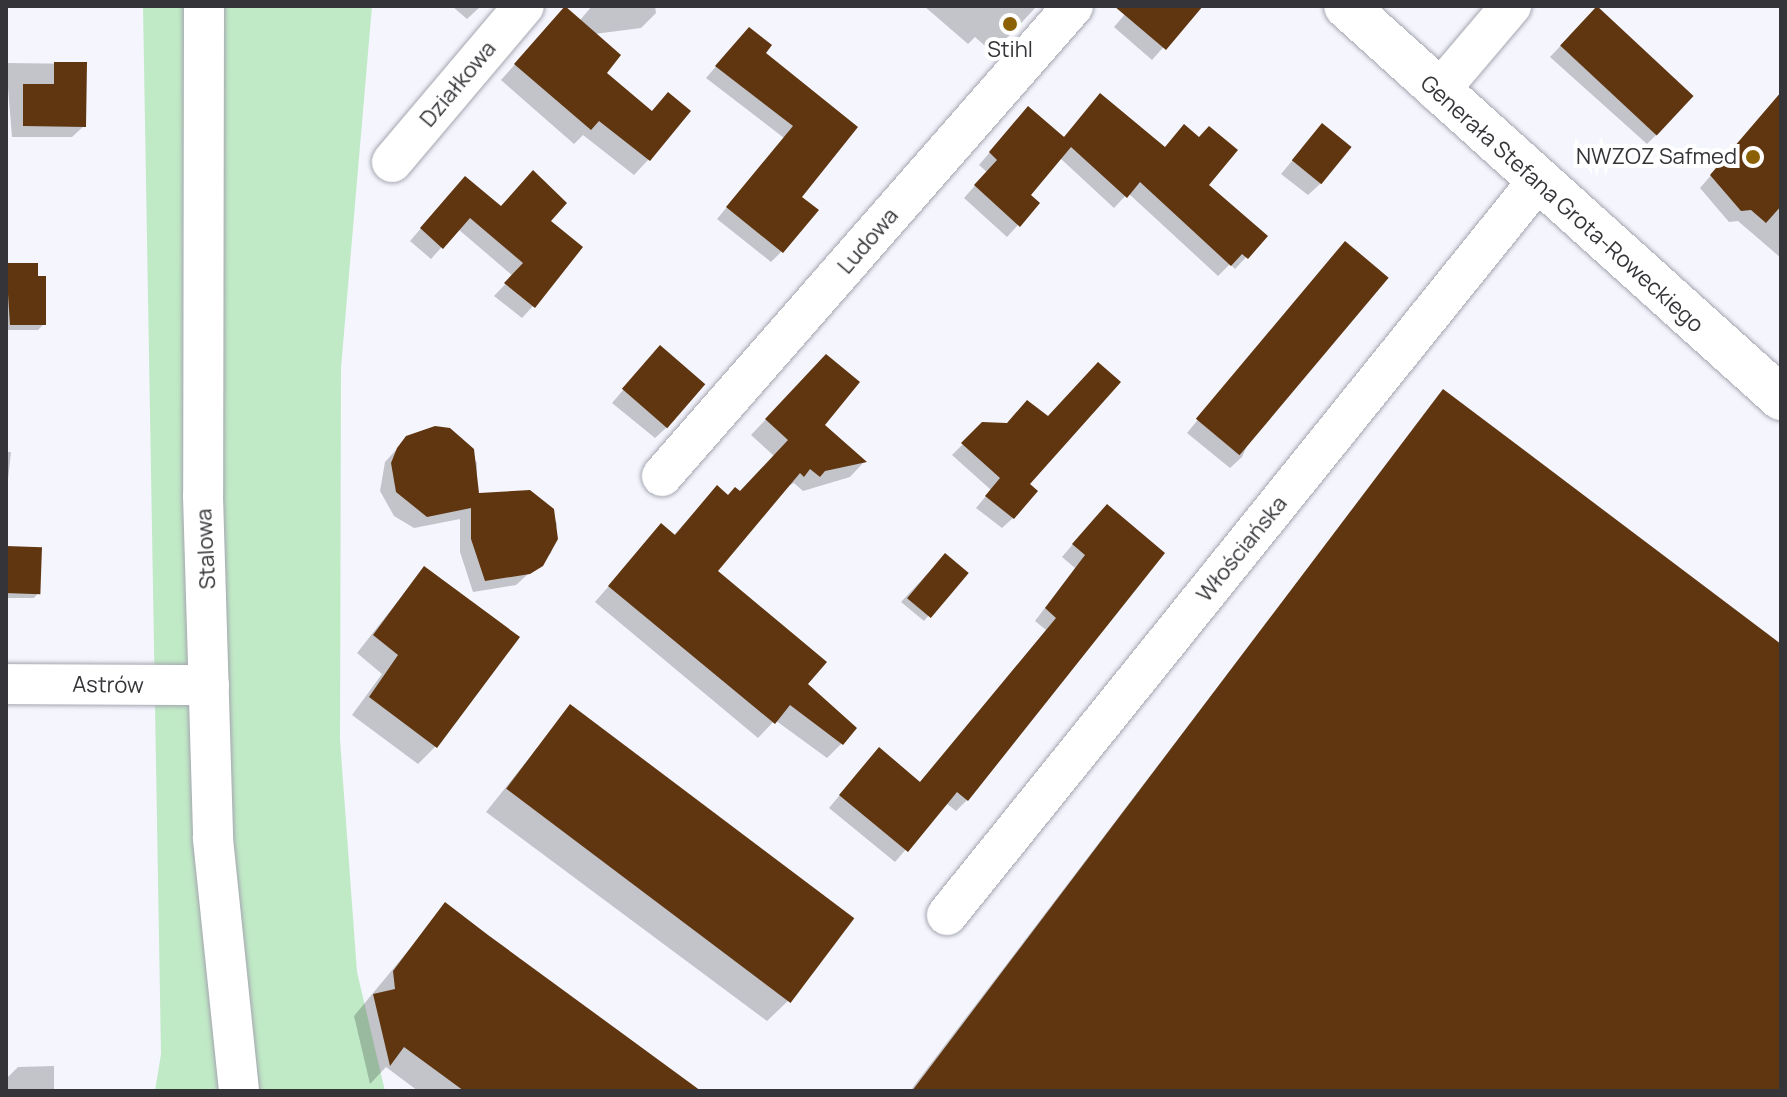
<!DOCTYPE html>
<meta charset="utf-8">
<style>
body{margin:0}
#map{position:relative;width:1787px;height:1097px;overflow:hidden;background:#f4f5fd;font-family:Manrope,sans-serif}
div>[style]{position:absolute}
.green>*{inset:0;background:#c0e9c6}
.shadow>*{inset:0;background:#0003}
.building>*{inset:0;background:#603610;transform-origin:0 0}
.roads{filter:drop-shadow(0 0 2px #a4a5af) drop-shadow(0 0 2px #a4a5af)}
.minor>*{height:40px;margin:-20px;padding:0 20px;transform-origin:20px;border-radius:20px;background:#fff}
.tertiary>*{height:44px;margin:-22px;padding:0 22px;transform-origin:22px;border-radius:22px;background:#fff}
.dots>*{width:22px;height:22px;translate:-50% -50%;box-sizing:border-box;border:4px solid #fff;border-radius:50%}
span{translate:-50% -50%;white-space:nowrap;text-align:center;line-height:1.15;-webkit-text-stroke:8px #fff;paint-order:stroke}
.poi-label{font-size:22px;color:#353539}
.right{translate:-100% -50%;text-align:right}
.street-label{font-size:22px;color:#353539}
.frame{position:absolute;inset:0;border:8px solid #353539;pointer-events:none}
</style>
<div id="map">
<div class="green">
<i style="clip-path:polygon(143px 6px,372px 6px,341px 368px,340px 740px,357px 972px,385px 1091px,155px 1091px,161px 1054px)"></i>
</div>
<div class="shadow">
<i style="clip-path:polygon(452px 6px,481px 6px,467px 19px)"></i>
<i style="clip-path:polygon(592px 6px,655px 6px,656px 13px,641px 28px,594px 34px,604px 73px,650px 113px,668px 94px,649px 159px,634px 175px,583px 135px,574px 144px,501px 80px,549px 26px,564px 39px)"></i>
<i style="clip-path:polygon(924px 6px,1037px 6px,993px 53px,975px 37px,968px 44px)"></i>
<i style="clip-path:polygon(1132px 6px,1200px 6px,1152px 60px,1114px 27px)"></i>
<i style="clip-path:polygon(1596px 8px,1659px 132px,1647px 144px,1550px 57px)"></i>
<i style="clip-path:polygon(739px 40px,855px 128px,800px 197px,782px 251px,771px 262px,717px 219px,784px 138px,706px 78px)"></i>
<i style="clip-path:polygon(6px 63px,85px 64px,84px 126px,72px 137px,12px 137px)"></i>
<i style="clip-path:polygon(1781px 117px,1781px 258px,1738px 221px,1729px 222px,1700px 188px,1759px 120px)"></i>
<i style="clip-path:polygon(1017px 120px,1206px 186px,1265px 237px,1235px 269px,1230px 264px,1218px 276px,1128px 193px,1114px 208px,1060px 158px,1028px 195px,1018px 225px,1007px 237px,964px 198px,987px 172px,979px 165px)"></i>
<i style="clip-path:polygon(1322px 125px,1320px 184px,1308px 195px,1281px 174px)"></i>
<i style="clip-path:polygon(454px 190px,548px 222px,533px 306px,522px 318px,494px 296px,513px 276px,458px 229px,431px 259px,410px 241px)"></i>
<i style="clip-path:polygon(1333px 256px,1242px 457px,1230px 468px,1187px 433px)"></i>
<i style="clip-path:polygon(6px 265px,36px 278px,44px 324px,38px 330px,6px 330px)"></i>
<i style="clip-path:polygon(649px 360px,667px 427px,655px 438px,612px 403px)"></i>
<i style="clip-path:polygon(812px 371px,822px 425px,864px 462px,850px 477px,803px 491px,794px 483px,785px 488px,715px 571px,806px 684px,842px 743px,827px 758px,775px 720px,758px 738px,595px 602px,661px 526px,673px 536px,717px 487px,728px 497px,740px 493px,774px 456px,751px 435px)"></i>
<i style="clip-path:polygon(1443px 391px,1781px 646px,1781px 1091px,910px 1091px)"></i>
<i style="clip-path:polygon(983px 424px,1006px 425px,1027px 484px,1013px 518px,1002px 528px,976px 508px,991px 490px,952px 455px)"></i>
<i style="clip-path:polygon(435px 428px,462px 438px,477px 463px,477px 495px,552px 511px,557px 524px,551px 553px,516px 585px,473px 592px,460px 552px,460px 519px,414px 528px,394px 516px,380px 491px,385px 462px,395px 451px,408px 438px)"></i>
<i style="clip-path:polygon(6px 452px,11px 452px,6px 498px)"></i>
<i style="clip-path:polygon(1095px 518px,1163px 553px,967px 800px,956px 811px,946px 803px,895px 862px,829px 808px,868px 761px,919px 783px,1046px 630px,1035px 621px,1075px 568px,1062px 557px)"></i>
<i style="clip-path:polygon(6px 548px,39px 592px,34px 598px,6px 598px)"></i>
<i style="clip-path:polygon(945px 555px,929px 615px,924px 621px,901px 602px)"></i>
<i style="clip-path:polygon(424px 568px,436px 746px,418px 764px,352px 715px,382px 674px,357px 653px)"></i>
<i style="clip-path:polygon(570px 707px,790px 999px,767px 1021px,486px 812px)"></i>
<i style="clip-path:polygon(446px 905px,698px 1091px,418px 1091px,386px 1067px,370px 1084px,354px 1016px)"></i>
<i style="clip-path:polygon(54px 1066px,54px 1091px,8px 1091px,8px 1077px,18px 1067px)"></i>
</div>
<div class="building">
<i style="clip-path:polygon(565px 6px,621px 55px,607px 73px,652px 111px,668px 92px,691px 111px,650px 161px,599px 121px,591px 130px,514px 64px)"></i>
<i style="clip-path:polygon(1114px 6px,1203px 6px,1166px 50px)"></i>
<i style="left:1597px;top:6px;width:132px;height:54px;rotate:43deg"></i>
<i style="clip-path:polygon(749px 27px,772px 45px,766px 53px,858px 127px,802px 197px,819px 210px,783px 253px,726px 207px,793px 126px,715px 66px)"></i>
<i style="clip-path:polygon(54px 62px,87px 62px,86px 127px,23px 126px,23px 84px,54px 84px)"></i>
<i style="clip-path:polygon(1781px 92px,1781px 206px,1766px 223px,1751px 210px,1741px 211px,1710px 175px)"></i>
<i style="clip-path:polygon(1100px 93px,1165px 147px,1184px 124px,1199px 137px,1209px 126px,1238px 150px,1209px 185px,1268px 236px,1248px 259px,1242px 254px,1231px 266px,1140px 182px,1127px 198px,1071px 147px,1031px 195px,1040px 203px,1020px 227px,974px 185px,997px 160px,989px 152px,1028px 106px,1064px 137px)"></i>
<i style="left:1322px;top:123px;width:38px;height:48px;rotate:39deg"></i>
<i style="clip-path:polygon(533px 170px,567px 203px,551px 221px,583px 247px,535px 308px,504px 283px,523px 263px,470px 218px,443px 249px,420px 228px,465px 176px,501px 206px)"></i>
<i style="left:1345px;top:241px;width:57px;height:232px;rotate:40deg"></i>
<i style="clip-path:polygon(6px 263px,38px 263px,38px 276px,46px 276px,46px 325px,10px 325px)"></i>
<i style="left:660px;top:345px;width:60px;height:58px;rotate:41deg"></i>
<i style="clip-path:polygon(826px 354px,860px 382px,825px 425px,867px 462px,825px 471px,820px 477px,810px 469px,804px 477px,800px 473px,718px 571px,827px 662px,808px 684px,857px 728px,843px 745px,790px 705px,775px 724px,608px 586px,661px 523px,675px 535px,717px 485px,728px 495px,735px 487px,740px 491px,788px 440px,765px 419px)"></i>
<i style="clip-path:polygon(1098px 362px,1121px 382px,1030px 484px,1038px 491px,1014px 519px,985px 496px,1000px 478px,961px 443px,982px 422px,1007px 423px,1027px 400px,1048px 416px)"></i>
<i style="clip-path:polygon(1443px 389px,1781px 644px,1781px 1091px,912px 1091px)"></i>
<i style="clip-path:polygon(435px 426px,450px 428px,474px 449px,479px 493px,530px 490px,554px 509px,558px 539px,543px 566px,530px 574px,485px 581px,471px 539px,471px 508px,427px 517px,396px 492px,391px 463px,397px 448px,406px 436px)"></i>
<i style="clip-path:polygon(1107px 504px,1165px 553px,968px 801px,957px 792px,908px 852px,839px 795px,879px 747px,920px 782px,1056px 618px,1045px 608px,1085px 555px,1072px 544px)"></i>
<i style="left:6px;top:546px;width:36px;height:47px;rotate:2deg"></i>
<i style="left:945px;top:553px;width:31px;height:59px;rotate:40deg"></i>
<i style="clip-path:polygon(424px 566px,520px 637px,437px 748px,369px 697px,398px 655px,373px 635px)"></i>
<i style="left:570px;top:704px;width:356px;height:106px;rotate:37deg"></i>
<i style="clip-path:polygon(445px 902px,488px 935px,701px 1091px,464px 1091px,404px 1047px,390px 1066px,373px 994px,395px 989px,393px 971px)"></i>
</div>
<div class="roads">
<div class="minor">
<i style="left:204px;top:6px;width:490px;rotate:90.1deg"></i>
<i style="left:203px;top:496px;width:343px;rotate:88.3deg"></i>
<i style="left:213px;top:839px;width:253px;rotate:84.1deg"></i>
<i style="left:1438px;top:92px;width:113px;rotate:-49.7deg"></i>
<i style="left:392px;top:162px;width:204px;rotate:-49.8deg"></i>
<i style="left:662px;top:476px;width:624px;rotate:-48.83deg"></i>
<i style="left:6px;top:684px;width:203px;rotate:0.3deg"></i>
<i style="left:947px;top:915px;width:941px;rotate:-51.17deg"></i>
</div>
<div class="tertiary">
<i style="left:1346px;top:6px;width:586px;rotate:42.02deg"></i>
</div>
</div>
<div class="dots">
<i style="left:1010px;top:24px;background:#8c6105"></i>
<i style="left:1753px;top:157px;background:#8c6105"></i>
</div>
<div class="poi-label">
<span style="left:1010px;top:50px">Stihl</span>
<span class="right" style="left:1737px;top:157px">NWZOZ Safmed</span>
</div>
<div class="street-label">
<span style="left:458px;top:84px;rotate:-50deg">Działkowa</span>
<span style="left:1562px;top:204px;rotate:42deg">Generała Stefana Grota-Roweckiego</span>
<span style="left:868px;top:241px;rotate:-49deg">Ludowa</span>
<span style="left:206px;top:549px;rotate:-93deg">Stalowa</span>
<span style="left:1242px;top:549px;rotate:-51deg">Włościańska</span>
<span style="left:108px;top:685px;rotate:1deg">Astrów</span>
</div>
<div class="frame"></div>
</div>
